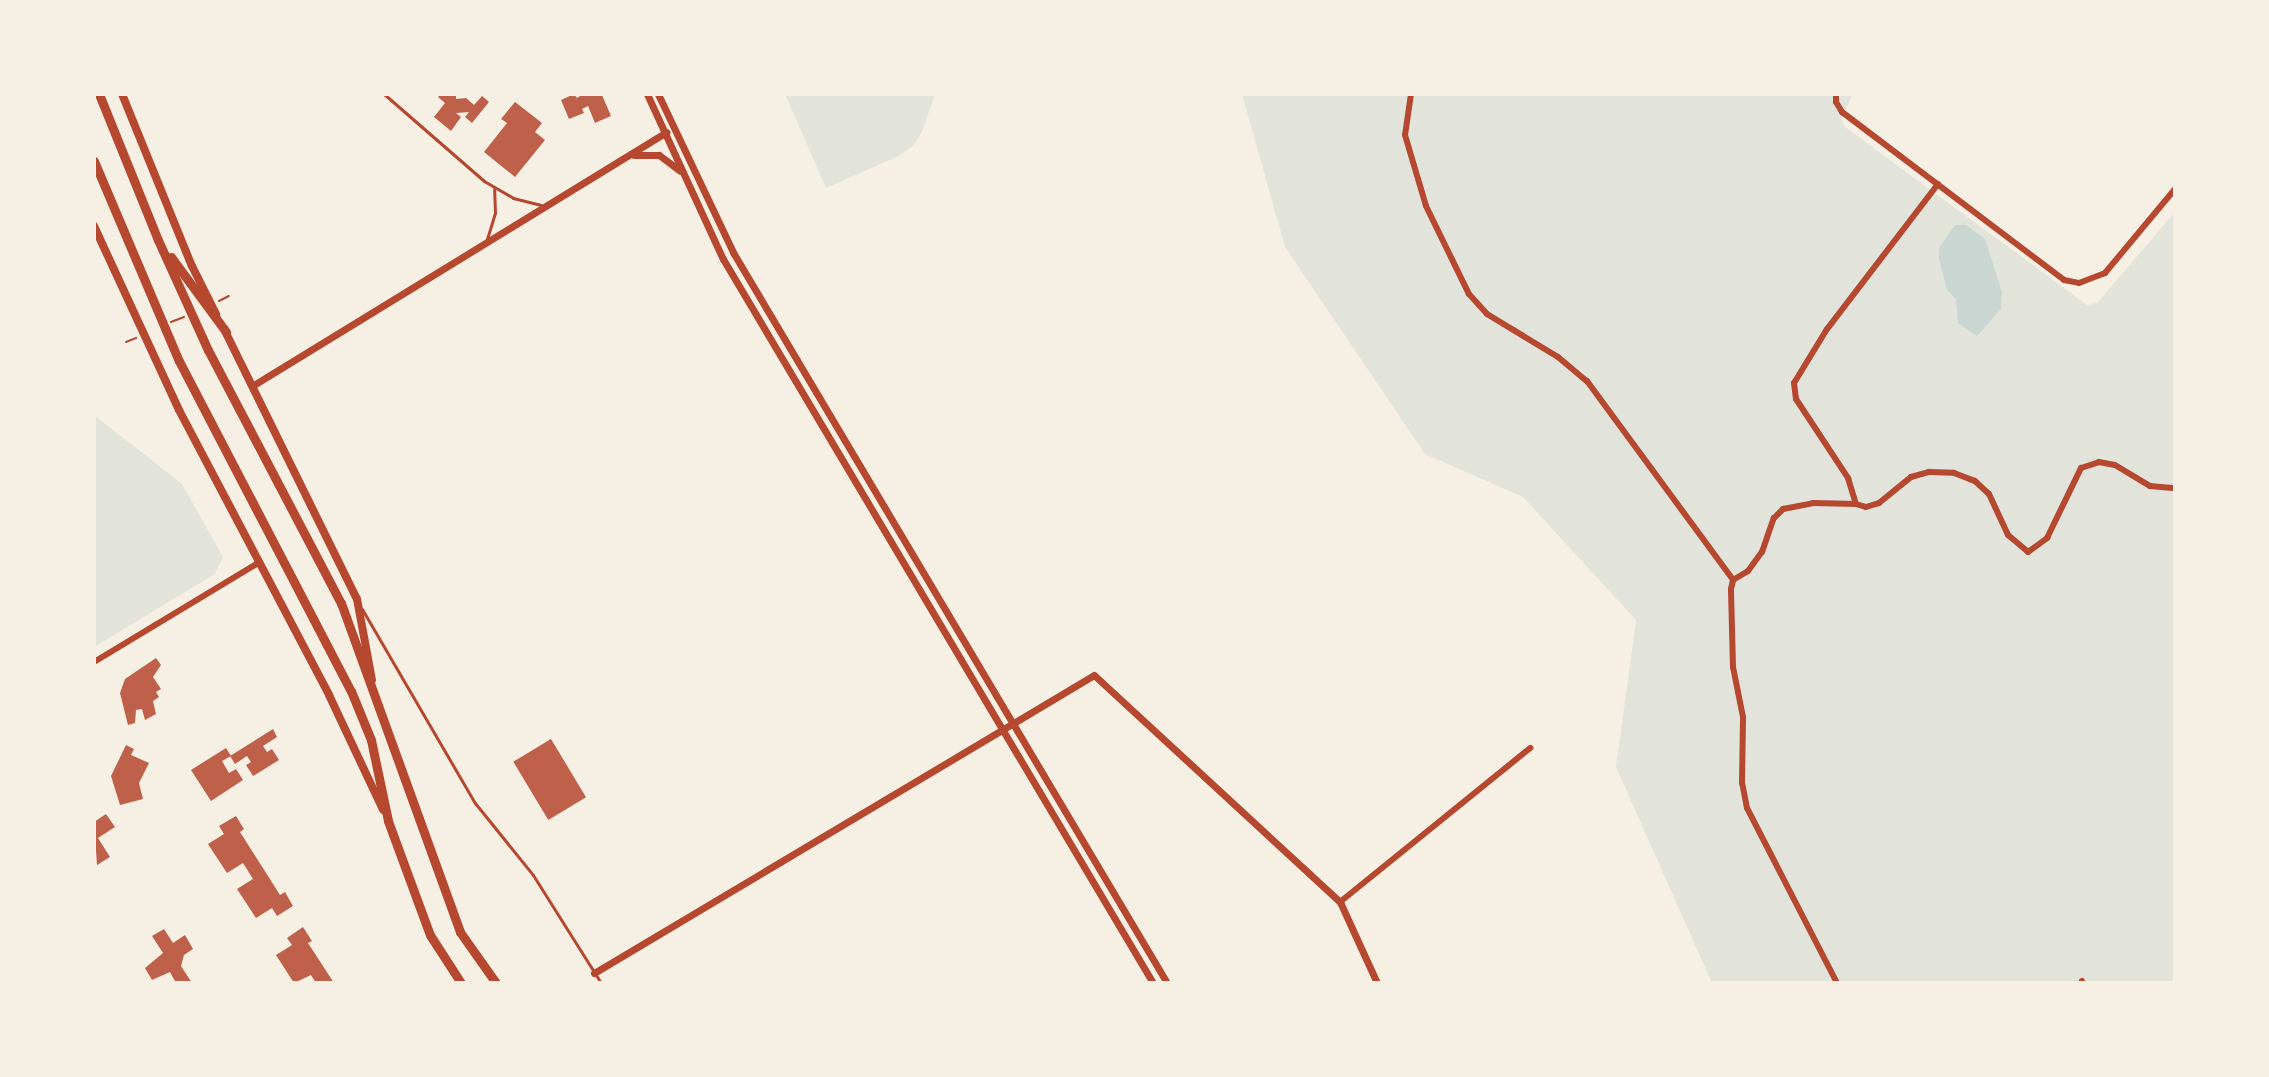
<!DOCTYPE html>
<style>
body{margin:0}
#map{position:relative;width:2269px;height:1077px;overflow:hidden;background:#f6efe4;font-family:"Archivo Narrow",sans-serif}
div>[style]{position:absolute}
.green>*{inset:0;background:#e2e4dc}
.water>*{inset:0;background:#c9d6d2}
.building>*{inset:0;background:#bf614a;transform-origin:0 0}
.path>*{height:2px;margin:-1px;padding:0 1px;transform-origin:1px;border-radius:1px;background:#b5482f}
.service>*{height:3px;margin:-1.5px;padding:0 1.5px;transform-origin:1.5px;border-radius:1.5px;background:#b5482f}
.minor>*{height:6px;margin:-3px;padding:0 3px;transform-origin:3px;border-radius:3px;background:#b5482f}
.tertiary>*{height:7px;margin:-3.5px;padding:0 3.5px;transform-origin:3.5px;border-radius:3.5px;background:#b5482f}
.secondary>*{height:8px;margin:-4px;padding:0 4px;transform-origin:4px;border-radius:4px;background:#b5482f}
.primary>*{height:9px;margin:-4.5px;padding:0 4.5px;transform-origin:4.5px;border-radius:4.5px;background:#b5482f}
span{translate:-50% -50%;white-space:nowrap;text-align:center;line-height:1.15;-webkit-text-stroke:8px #f6efe4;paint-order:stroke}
.frame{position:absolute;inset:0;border:96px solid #f6efe4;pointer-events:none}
</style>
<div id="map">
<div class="green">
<i style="clip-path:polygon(785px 94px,935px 94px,922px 132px,913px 146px,899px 156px,826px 188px)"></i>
<i style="clip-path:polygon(1242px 94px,1853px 94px,1841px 119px,1845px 127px,2087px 305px,2097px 303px,2175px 212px,2175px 983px,1712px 983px,1616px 767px,1636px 620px,1523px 497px,1425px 454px,1285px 247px)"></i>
<i style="clip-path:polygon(94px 415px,182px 484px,223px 557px,215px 574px,94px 647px)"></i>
</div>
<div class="water">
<i style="clip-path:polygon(1955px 225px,1966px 225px,1985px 239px,2002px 292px,2001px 309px,1977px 336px,1958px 323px,1956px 299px,1947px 290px,1939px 259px,1939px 248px)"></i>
</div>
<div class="building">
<i style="clip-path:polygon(441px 94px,456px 94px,456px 99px,466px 98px,474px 105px,482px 96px,489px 102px,472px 123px,465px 117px,469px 112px,456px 113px,461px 117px,451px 131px,434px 117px,445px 103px,438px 97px)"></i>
<i style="clip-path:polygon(574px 94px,577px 98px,583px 94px,602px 95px,611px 116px,595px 123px,588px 106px,582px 109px,584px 113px,569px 119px,561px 100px)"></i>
<i style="clip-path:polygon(515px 102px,542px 123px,535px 132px,545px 140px,515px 177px,484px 152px,507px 123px,501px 119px)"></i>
<i style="clip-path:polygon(156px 658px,161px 665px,153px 677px,161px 689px,156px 692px,159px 697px,153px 701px,156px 714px,145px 720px,142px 709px,136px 710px,135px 723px,128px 725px,120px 693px,125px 679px)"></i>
<i style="clip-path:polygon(273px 729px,277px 737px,263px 746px,267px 752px,272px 749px,279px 760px,253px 776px,246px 765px,251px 762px,247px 756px,235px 764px,230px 756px)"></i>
<i style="left:551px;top:739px;width:68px;height:44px;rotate:59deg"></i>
<i style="clip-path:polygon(126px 745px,134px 749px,131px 755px,149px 763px,139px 783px,143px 799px,120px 805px,111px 776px)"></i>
<i style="clip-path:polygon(226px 748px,231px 756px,222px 761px,229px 773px,236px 769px,243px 780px,211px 801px,191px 770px)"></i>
<i style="clip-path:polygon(106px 814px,115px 827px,98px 838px,110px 857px,97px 865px,94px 822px)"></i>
<i style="clip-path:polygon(236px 816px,244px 829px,240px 832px,280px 895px,285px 892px,293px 906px,277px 916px,272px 908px,256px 918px,237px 889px,253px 879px,243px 863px,227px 873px,208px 844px,224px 834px,219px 826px)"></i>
<i style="clip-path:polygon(303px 927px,312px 941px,308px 943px,334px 983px,316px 983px,311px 975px,294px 983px,276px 955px,292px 945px,287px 938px)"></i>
<i style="clip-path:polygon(164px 929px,173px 943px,185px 935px,193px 949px,184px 955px,181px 966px,192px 983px,176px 983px,170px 972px,152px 980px,145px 968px,163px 953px,152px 936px)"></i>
</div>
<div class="path">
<i style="left:219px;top:301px;width:11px;rotate:-27deg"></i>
<i style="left:171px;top:322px;width:14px;rotate:-21deg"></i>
<i style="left:126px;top:342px;width:11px;rotate:-22deg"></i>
</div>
<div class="service">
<i style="left:384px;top:94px;width:133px;rotate:41deg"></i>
<i style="left:484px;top:181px;width:34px;rotate:30deg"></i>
<i style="left:513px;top:198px;width:29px;rotate:14deg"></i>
<i style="left:487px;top:239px;width:27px;rotate:-73deg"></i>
<i style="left:495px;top:213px;width:24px;rotate:-92deg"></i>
<i style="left:362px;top:609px;width:225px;rotate:59.8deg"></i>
<i style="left:475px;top:803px;width:92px;rotate:51.1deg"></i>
<i style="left:533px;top:875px;width:128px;rotate:57.8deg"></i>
</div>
<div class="minor">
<i style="left:1411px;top:94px;width:41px;rotate:98.3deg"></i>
<i style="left:1405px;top:135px;width:74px;rotate:73.5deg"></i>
<i style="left:1426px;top:206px;width:98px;rotate:64deg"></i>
<i style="left:1469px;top:294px;width:27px;rotate:48deg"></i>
<i style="left:1487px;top:314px;width:83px;rotate:31.2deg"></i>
<i style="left:1558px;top:357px;width:38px;rotate:40deg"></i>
<i style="left:1587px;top:381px;width:247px;rotate:53.7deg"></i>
<i style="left:1836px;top:94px;width:8px;rotate:90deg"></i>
<i style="left:1836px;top:102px;width:12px;rotate:59deg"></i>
<i style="left:1842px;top:112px;width:278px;rotate:37.1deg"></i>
<i style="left:2064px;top:280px;width:15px;rotate:11deg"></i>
<i style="left:2079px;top:283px;width:28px;rotate:-21deg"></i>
<i style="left:2105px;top:273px;width:109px;rotate:-50.2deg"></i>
<i style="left:1938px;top:184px;width:183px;rotate:127.4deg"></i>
<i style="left:1827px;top:329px;width:63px;rotate:121.4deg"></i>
<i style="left:1794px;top:383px;width:16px;rotate:83deg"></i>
<i style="left:1796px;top:399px;width:95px;rotate:56.6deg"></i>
<i style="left:1848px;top:478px;width:27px;rotate:73deg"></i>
<i style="left:1856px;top:504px;width:10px;rotate:17deg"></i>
<i style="left:1866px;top:507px;width:14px;rotate:-17deg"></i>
<i style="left:1879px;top:503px;width:41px;rotate:-39.1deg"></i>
<i style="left:1911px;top:477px;width:19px;rotate:-16deg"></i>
<i style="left:1929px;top:472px;width:25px;rotate:2deg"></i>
<i style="left:1954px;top:473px;width:22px;rotate:21deg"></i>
<i style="left:1975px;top:481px;width:19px;rotate:43deg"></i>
<i style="left:1989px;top:494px;width:45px;rotate:65.1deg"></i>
<i style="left:2008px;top:535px;width:26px;rotate:40deg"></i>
<i style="left:2028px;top:552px;width:24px;rotate:-36deg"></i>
<i style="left:2047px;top:538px;width:78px;rotate:-64.1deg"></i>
<i style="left:2081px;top:468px;width:19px;rotate:-18deg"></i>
<i style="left:2099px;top:462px;width:16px;rotate:11deg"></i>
<i style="left:2115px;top:465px;width:41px;rotate:31deg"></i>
<i style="left:2150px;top:486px;width:25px;rotate:5deg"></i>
<i style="left:94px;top:662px;width:192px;rotate:-31.1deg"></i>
<i style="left:1340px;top:902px;width:245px;rotate:-39deg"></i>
<i style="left:2082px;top:981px;width:2px;rotate:63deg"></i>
<i style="left:1837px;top:983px;width:197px;rotate:-117.2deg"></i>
<i style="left:1747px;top:808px;width:25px;rotate:-101deg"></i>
<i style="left:1742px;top:783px;width:66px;rotate:-89.1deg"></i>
<i style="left:1743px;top:717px;width:51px;rotate:-101.3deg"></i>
<i style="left:1733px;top:667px;width:78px;rotate:-91.5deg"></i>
<i style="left:1731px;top:589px;width:9px;rotate:-77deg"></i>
<i style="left:1733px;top:580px;width:17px;rotate:-31deg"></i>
<i style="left:1748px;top:571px;width:24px;rotate:-54deg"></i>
<i style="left:1762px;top:552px;width:36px;rotate:-71deg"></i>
<i style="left:1774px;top:518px;width:13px;rotate:-45deg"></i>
<i style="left:1783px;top:509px;width:31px;rotate:-11deg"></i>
<i style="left:1813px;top:503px;width:43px;rotate:1.3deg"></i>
</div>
<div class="tertiary">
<i style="left:647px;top:94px;width:182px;rotate:65.3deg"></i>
<i style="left:723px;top:259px;width:842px;rotate:59.29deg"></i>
<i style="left:658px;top:94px;width:177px;rotate:64.6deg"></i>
<i style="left:734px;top:254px;width:848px;rotate:59.29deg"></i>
<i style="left:634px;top:155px;width:25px"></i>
<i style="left:659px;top:155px;width:26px;rotate:37deg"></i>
<i style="left:252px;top:386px;width:486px;rotate:-31.5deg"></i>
<i style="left:594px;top:973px;width:582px;rotate:-30.79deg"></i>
<i style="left:1094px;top:675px;width:335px;rotate:42.7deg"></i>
<i style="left:1340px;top:902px;width:89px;rotate:65.4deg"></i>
</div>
<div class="secondary">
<i style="left:122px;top:94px;width:186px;rotate:67.9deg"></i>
<i style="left:192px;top:266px;width:54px;rotate:63.4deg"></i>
<i style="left:94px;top:226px;width:203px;rotate:65.2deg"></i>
<i style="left:179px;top:410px;width:322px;rotate:62.2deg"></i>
<i style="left:329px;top:695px;width:127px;rotate:64.8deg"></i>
<i style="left:224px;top:329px;width:301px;rotate:63.8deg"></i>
<i style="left:357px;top:599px;width:82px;rotate:79.5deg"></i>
</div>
<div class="primary">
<i style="left:99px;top:94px;width:157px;rotate:68deg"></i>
<i style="left:158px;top:240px;width:121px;rotate:65.6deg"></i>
<i style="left:208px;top:350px;width:286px;rotate:62.3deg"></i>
<i style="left:341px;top:603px;width:350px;rotate:70.1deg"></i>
<i style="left:460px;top:932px;width:62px;rotate:54.8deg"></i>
<i style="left:94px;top:161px;width:217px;rotate:67deg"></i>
<i style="left:179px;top:361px;width:372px;rotate:62.5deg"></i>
<i style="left:351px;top:691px;width:53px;rotate:67.8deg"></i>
<i style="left:371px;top:740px;width:83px;rotate:78.1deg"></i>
<i style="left:388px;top:821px;width:121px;rotate:69.8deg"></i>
<i style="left:430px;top:935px;width:57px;rotate:57.1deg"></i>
<i style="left:171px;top:257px;width:93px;rotate:53.7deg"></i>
</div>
<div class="frame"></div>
</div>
